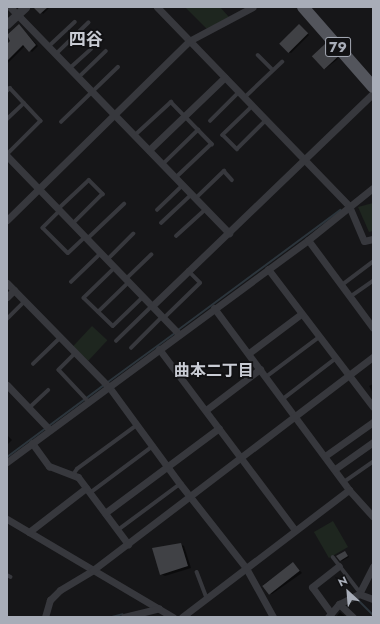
<!DOCTYPE html>
<meta charset="utf-8">
<style>
body{margin:0}
#map{position:relative;width:380px;height:624px;overflow:hidden;background:#161618;font-family:Jost,"Noto Sans JP",sans-serif}
div>[style]{position:absolute}
.green>*{inset:0;background:#1e261f;transform-origin:0 0}
.shadow>*{inset:0;background:#0007}
.stream>*{height:2px;margin:-1px;padding:0 1px;transform-origin:1px;border-radius:1px;background:#2c353c}
.building>*{inset:0;background:#404145;transform-origin:0 0}
.service>*{height:3.5px;margin:-1.75px;padding:0 1.75px;transform-origin:1.75px;border-radius:1.75px;background:#37383d}
.minor>*{height:7px;margin:-3.5px;padding:0 3.5px;transform-origin:3.5px;border-radius:3.5px;background:#37383d}
.tertiary>*{height:9px;margin:-4.5px;padding:0 4.5px;transform-origin:4.5px;border-radius:4.5px;background:#37383d}
.primary>*{height:12px;margin:-6px;padding:0 6px;transform-origin:6px;border-radius:6px;background:#53555c}
span{translate:-50% -50%;white-space:nowrap;text-align:center;line-height:1.15;-webkit-text-stroke:3.5px #111113;paint-order:stroke}
.shield-label span{padding:1px 3px;background:#111113;border:1px solid;border-radius:3px;-webkit-text-stroke-width:0}
.shield-label{font-size:14px;color:#a8adb8;font-weight:700}
.neighbourhood-label{font-size:16px;color:#c9ccd4;font-weight:700}
.quarter-label{font-size:17px;color:#c9ccd4;font-weight:700}
.frame{position:absolute;inset:0;border:8px solid #a8adb8;pointer-events:none}
.north{position:absolute;left:328px;top:572px;width:40px;height:40px;-webkit-text-stroke:3px #111113;paint-order:stroke;rotate:334deg;font-size:11px;font-weight:700;line-height:16px;text-align:center;color:#a8adb8}
.north::after{content:'';display:block;margin:auto;width:14px;height:18px;background:#a8adb8;clip-path:polygon(50% 0,100% 100%,50% 72%,0 100%)}
</style>
<div id="map">
<div class="green">
<i style="clip-path:polygon(185px 7px,220px 7px,229px 17px,207px 29px)"></i>
<i style="clip-path:polygon(373px 203px,373px 231px,369px 232px,358px 207px)"></i>
<i style="left:92px;top:326px;width:21px;height:28px;rotate:43deg"></i>
<i style="left:333px;top:521px;width:30px;height:22px;rotate:60deg"></i>
</div>
<div class="shadow">
<i style="clip-path:polygon(38px 7px,50px 7px,43px 14px)"></i>
<i style="clip-path:polygon(19px 25px,38px 46px,32px 52px,25px 46px,7px 64px,7px 46px,11px 41px,7px 36px)"></i>
<i style="clip-path:polygon(301px 27px,309px 35px,291px 53px,288px 52px)"></i>
<i style="clip-path:polygon(325px 45px,338px 59px,325px 69px,323px 68px)"></i>
<i style="clip-path:polygon(373px 384px,373px 393px,369px 386px)"></i>
<i style="clip-path:polygon(7px 435px,12px 440px,7px 445px)"></i>
<i style="clip-path:polygon(180px 544px,184px 546px,191px 568px,165px 576px,161px 574px)"></i>
<i style="clip-path:polygon(345px 552px,349px 557px,342px 561px,341px 560px)"></i>
<i style="clip-path:polygon(293px 563px,302px 573px,272px 594px,269px 593px,263px 585px)"></i>
<i style="clip-path:polygon(340px 612px,341px 613px,346px 617px,336px 617px)"></i>
</div>
<div class="stream">
<i style="left:178px;top:330px;width:202px;rotate:-36.5deg"></i>
<i style="left:108px;top:382px;width:83px;rotate:-36.2deg"></i>
<i style="left:7px;top:457px;width:121px;rotate:-36.6deg"></i>
<i style="left:358px;top:600px;width:21px;rotate:45deg"></i>
<i style="left:112px;top:617px;width:11px;rotate:-15deg"></i>
</div>
<div class="building">
<i style="clip-path:polygon(33px 7px,48px 7px,40px 14px)"></i>
<i style="clip-path:polygon(19px 24px,36px 45px,29px 52px,23px 45px,7px 61px,7px 44px,10px 41px,7px 35px)"></i>
<i style="left:299px;top:24px;width:13px;height:28px;rotate:45deg"></i>
<i style="left:325px;top:44px;width:18px;height:18px;rotate:47deg"></i>
<i style="clip-path:polygon(181px 543px,188px 566px,160px 575px,152px 548px)"></i>
<i style="clip-path:polygon(345px 551px,348px 556px,340px 561px,336px 556px)"></i>
<i style="left:293px;top:562px;width:11px;height:39px;rotate:52deg"></i>
</div>
<div class="service">
<i style="left:49px;top:46px;width:35px;rotate:-43deg"></i>
<i style="left:56px;top:54px;width:45px;rotate:-44.1deg"></i>
<i style="left:258px;top:55px;width:20px;rotate:45deg"></i>
<i style="left:70px;top:68px;width:28px;rotate:-42deg"></i>
<i style="left:79px;top:77px;width:37px;rotate:-44deg"></i>
<i style="left:7px;top:91px;width:4px;rotate:-45deg"></i>
<i style="left:10px;top:88px;width:45px;rotate:46.8deg"></i>
<i style="left:41px;top:121px;width:48px;rotate:135deg"></i>
<i style="left:245px;top:97px;width:51px;rotate:-43.4deg"></i>
<i style="left:253px;top:106px;width:42px;rotate:136deg"></i>
<i style="left:223px;top:135px;width:20px;rotate:45deg"></i>
<i style="left:237px;top:149px;width:41px;rotate:-45deg"></i>
<i style="left:7px;top:119px;width:23px;rotate:-43deg"></i>
<i style="left:210px;top:121px;width:41px;rotate:-45deg"></i>
<i style="left:61px;top:122px;width:79px;rotate:-44deg"></i>
<i style="left:135px;top:135px;width:49px;rotate:-42.5deg"></i>
<i style="left:171px;top:102px;width:59px;rotate:45.7deg"></i>
<i style="left:212px;top:144px;width:50px;rotate:136.6deg"></i>
<i style="left:163px;top:164px;width:49px;rotate:-44.2deg"></i>
<i style="left:196px;top:198px;width:39px;rotate:-44deg"></i>
<i style="left:224px;top:171px;width:12px;rotate:48deg"></i>
<i style="left:58px;top:209px;width:42px;rotate:-43.1deg"></i>
<i style="left:89px;top:180px;width:20px;rotate:45deg"></i>
<i style="left:103px;top:194px;width:42px;rotate:135deg"></i>
<i style="left:157px;top:210px;width:36px;rotate:-44deg"></i>
<i style="left:60px;top:211px;width:24px;rotate:135deg"></i>
<i style="left:43px;top:228px;width:35px;rotate:45deg"></i>
<i style="left:68px;top:253px;width:23px;rotate:-43deg"></i>
<i style="left:161px;top:223px;width:42px;rotate:-43.1deg"></i>
<i style="left:176px;top:236px;width:40px;rotate:-42deg"></i>
<i style="left:87px;top:239px;width:51px;rotate:-43.4deg"></i>
<i style="left:107px;top:260px;width:37px;rotate:-45deg"></i>
<i style="left:115px;top:268px;width:43px;rotate:135.9deg"></i>
<i style="left:84px;top:298px;width:40px;rotate:44deg"></i>
<i style="left:113px;top:326px;width:42px;rotate:-44deg"></i>
<i style="left:126px;top:279px;width:35px;rotate:-44deg"></i>
<i style="left:71px;top:282px;width:40px;rotate:-44deg"></i>
<i style="left:342px;top:285px;width:39px;rotate:-37deg"></i>
<i style="left:350px;top:297px;width:28px;rotate:-35deg"></i>
<i style="left:98px;top:312px;width:43px;rotate:-44.1deg"></i>
<i style="left:164px;top:318px;width:50px;rotate:-44.2deg"></i>
<i style="left:200px;top:283px;width:17px;rotate:-135deg"></i>
<i style="left:7px;top:319px;width:25px;rotate:-45deg"></i>
<i style="left:116px;top:341px;width:50px;rotate:-44.2deg"></i>
<i style="left:131px;top:348px;width:44px;rotate:-45deg"></i>
<i style="left:76px;top:353px;width:24px;rotate:135deg"></i>
<i style="left:59px;top:370px;width:42px;rotate:46.9deg"></i>
<i style="left:33px;top:364px;width:39px;rotate:-44deg"></i>
<i style="left:266px;top:377px;width:65px;rotate:-36.9deg"></i>
<i style="left:283px;top:399px;width:66px;rotate:-37.6deg"></i>
<i style="left:29px;top:408px;width:26px;rotate:-43deg"></i>
<i style="left:73px;top:475px;width:7px;rotate:-56deg"></i>
<i style="left:77px;top:469px;width:74px;rotate:-36.3deg"></i>
<i style="left:344px;top:482px;width:35px;rotate:-35deg"></i>
<i style="left:90px;top:493px;width:79px;rotate:-36.7deg"></i>
<i style="left:118px;top:530px;width:77px;rotate:-36.6deg"></i>
<i style="left:333px;top:557px;width:44px;rotate:52.4deg"></i>
<i style="left:197px;top:572px;width:28px;rotate:69deg"></i>
<i style="left:7px;top:575px;width:4px;rotate:27deg"></i>
</div>
<div class="minor">
<i style="left:10px;top:7px;width:315px;rotate:45.9deg"></i>
<i style="left:157px;top:7px;width:277px;rotate:46deg"></i>
<i style="left:349px;top:206px;width:38px;rotate:67deg"></i>
<i style="left:364px;top:241px;width:9px;rotate:-13deg"></i>
<i style="left:149px;top:150px;width:105px;rotate:-43.8deg"></i>
<i style="left:7px;top:156px;width:248px;rotate:46deg"></i>
<i style="left:7px;top:220px;width:255px;rotate:-44.5deg"></i>
<i style="left:189px;top:41px;width:72px;rotate:-28deg"></i>
<i style="left:308px;top:240px;width:109px;rotate:53.5deg"></i>
<i style="left:268px;top:269px;width:173px;rotate:52.7deg"></i>
<i style="left:7px;top:283px;width:146px;rotate:45.6deg"></i>
<i style="left:109px;top:387px;width:120px;rotate:53.8deg"></i>
<i style="left:180px;top:484px;width:107px;rotate:51.8deg"></i>
<i style="left:246px;top:568px;width:56px;rotate:61.1deg"></i>
<i style="left:7px;top:297px;width:10px;rotate:-45deg"></i>
<i style="left:152px;top:306px;width:307px;rotate:-43.9deg"></i>
<i style="left:214px;top:308px;width:227px;rotate:53.4deg"></i>
<i style="left:349px;top:490px;width:36px;rotate:48deg"></i>
<i style="left:159px;top:349px;width:226px;rotate:53.1deg"></i>
<i style="left:249px;top:353px;width:65px;rotate:-36.9deg"></i>
<i style="left:7px;top:385px;width:62px;rotate:46.3deg"></i>
<i style="left:206px;top:410px;width:68px;rotate:-37.2deg"></i>
<i style="left:32px;top:443px;width:29px;rotate:54deg"></i>
<i style="left:49px;top:466px;width:31px;rotate:21deg"></i>
<i style="left:78px;top:477px;width:84px;rotate:53.3deg"></i>
<i style="left:325px;top:456px;width:59px;rotate:-35.3deg"></i>
<i style="left:7px;top:462px;width:374px;rotate:-36.4deg"></i>
<i style="left:308px;top:240px;width:83px;rotate:-38.7deg"></i>
<i style="left:335px;top:469px;width:47px;rotate:-35.4deg"></i>
<i style="left:105px;top:513px;width:142px;rotate:-36.7deg"></i>
<i style="left:7px;top:519px;width:193px;rotate:30.6deg"></i>
<i style="left:29px;top:532px;width:72px;rotate:-37.7deg"></i>
<i style="left:359px;top:594px;width:31px;rotate:-63deg"></i>
<i style="left:339px;top:604px;width:19px;rotate:43deg"></i>
<i style="left:331px;top:613px;width:32px;rotate:-126deg"></i>
<i style="left:312px;top:587px;width:34px;rotate:-38deg"></i>
<i style="left:45px;top:617px;width:18px;rotate:-74deg"></i>
<i style="left:50px;top:600px;width:14px;rotate:-45deg"></i>
<i style="left:60px;top:590px;width:39px;rotate:-31deg"></i>
<i style="left:93px;top:570px;width:352px;rotate:-37.3deg"></i>
<i style="left:124px;top:617px;width:36px;rotate:-14deg"></i>
<i style="left:182px;top:617px;width:210px;rotate:-37.3deg"></i>
<i style="left:328px;top:617px;width:17px;rotate:-50deg"></i>
<i style="left:339px;top:604px;width:22px;rotate:-27deg"></i>
<i style="left:359px;top:594px;width:15px;rotate:20deg"></i>
</div>
<div class="tertiary">
<i style="left:7px;top:24px;width:25px;rotate:-43deg"></i>
</div>
<div class="primary">
<i style="left:303px;top:7px;width:106px;rotate:48.8deg"></i>
</div>
<div class="shield-label">
<span style="left:338px;top:47px">79</span>
</div>
<div class="neighbourhood-label">
<span style="left:214px;top:371px">曲本二丁目</span>
</div>
<div class="quarter-label">
<span style="left:86px;top:40px">四谷</span>
</div>
<div class="frame"></div>
<div class="north">N</div>
</div>
